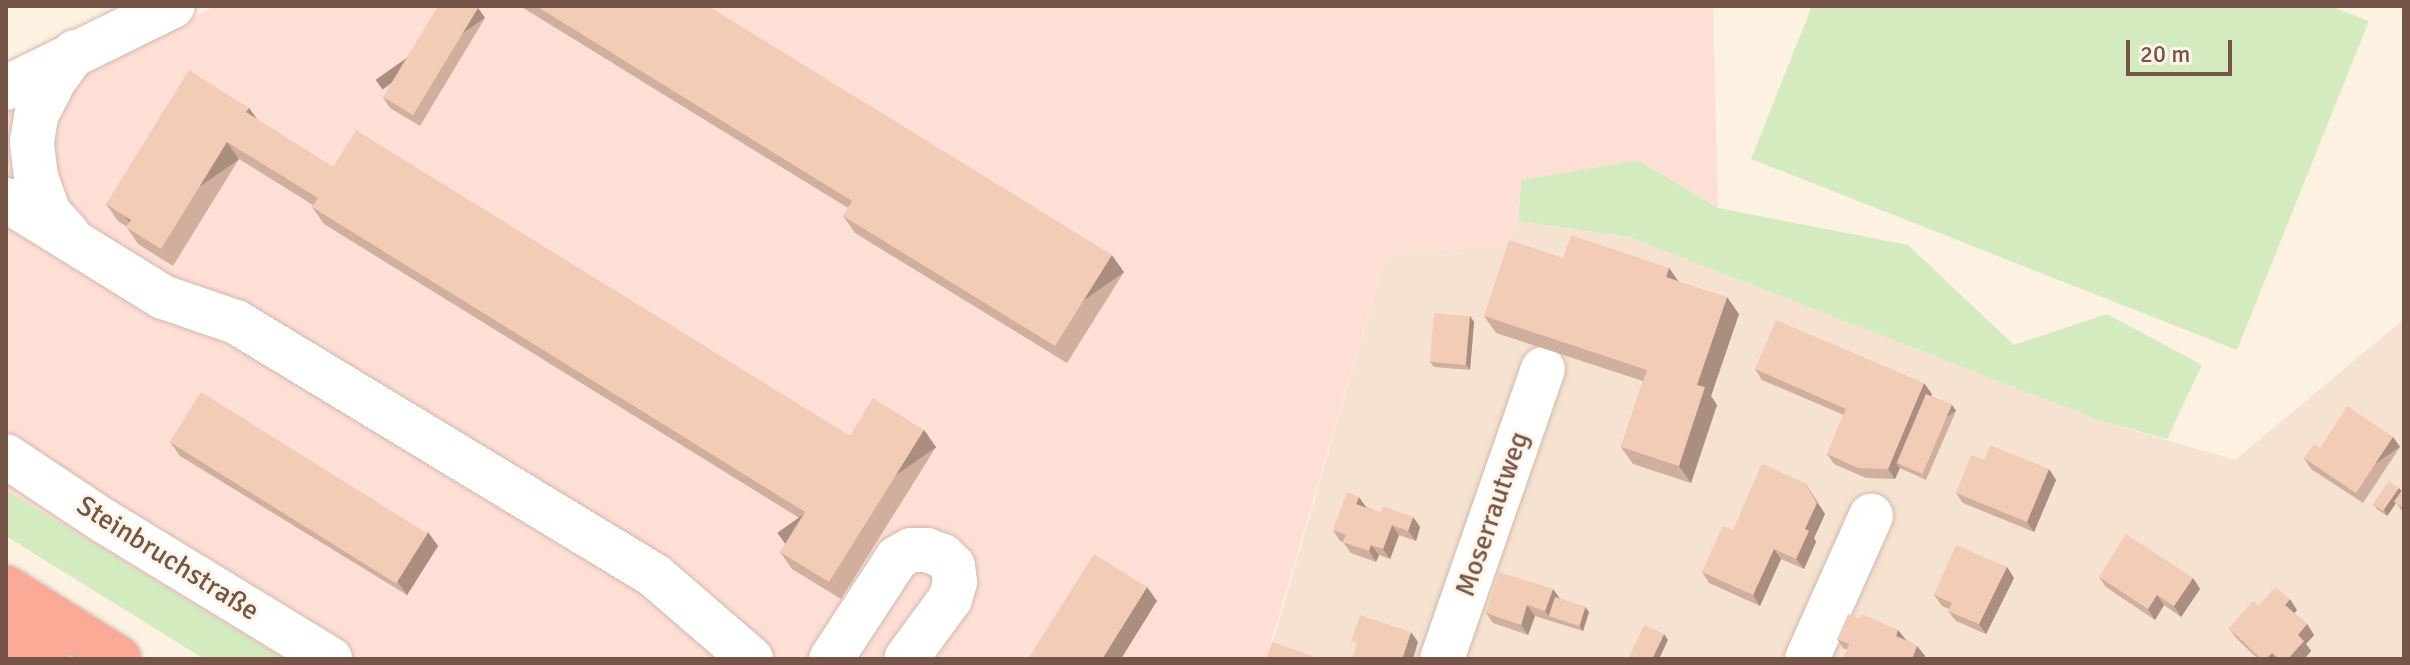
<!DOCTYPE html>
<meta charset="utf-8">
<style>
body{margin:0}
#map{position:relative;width:2410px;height:665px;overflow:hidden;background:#fdf1e2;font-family:Signika,sans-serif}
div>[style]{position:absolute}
.residential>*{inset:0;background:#f5e2d0}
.commercial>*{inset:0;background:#fedfd5}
.green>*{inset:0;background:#d4ebc0}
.roads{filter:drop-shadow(0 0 2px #d1b9ab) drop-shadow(0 0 2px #d1b9ab)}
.minor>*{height:44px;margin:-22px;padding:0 22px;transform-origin:22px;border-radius:22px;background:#fff}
.highway>*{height:44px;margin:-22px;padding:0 22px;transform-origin:22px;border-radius:22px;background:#faaa96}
.wall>*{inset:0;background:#d1af9e}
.shaded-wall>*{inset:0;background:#aa8f81;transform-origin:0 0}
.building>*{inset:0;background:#f3ccb8;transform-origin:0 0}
span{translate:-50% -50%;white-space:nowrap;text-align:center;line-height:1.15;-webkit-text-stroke:6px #fff5e9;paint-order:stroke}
.street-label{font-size:28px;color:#755547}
.frame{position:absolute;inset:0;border:8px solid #755547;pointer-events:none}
.scale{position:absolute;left:2126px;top:40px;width:106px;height:36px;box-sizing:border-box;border:4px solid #755547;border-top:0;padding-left:10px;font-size:24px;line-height:28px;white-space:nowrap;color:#755547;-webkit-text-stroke:6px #fff5e9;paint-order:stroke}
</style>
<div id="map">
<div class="residential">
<i style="clip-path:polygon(1518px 221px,1629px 237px,2101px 421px,2235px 460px,2404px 319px,2404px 659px,1268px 659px,1386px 254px,1504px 245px)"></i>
</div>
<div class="commercial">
<i style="clip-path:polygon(216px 6px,1713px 6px,1718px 208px,1637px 160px,1521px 180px,1518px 221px,1504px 245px,1386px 254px,1266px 659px,283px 659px,6px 490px,6px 106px)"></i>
</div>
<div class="green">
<i style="clip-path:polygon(1812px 6px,2330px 6px,2369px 21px,2237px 350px,1751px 159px)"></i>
<i style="clip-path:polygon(1638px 160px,1718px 208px,1908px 245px,2014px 345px,2107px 314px,2202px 365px,2167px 439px,2101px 421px,1629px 237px,1518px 221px,1521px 180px)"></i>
<i style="clip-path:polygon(6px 490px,283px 659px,204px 659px,6px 536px)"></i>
</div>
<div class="roads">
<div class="minor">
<i style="left:6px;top:88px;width:186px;rotate:-26.2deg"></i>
<i style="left:6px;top:200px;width:185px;rotate:31.7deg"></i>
<i style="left:163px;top:297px;width:77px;rotate:18.9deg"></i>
<i style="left:236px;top:322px;width:490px;rotate:31.2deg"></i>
<i style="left:655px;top:576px;width:127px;rotate:40.8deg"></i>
<i style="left:68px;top:234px;width:28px;rotate:-132deg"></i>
<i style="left:49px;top:213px;width:38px;rotate:-110deg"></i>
<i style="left:36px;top:177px;width:35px;rotate:-97deg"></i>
<i style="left:32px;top:142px;width:26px;rotate:-81deg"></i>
<i style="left:36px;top:116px;width:38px;rotate:-63deg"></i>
<i style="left:53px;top:82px;width:37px;rotate:-54deg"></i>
<i style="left:6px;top:456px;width:118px;rotate:33.6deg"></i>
<i style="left:104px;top:521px;width:265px;rotate:31.4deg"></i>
<i style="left:831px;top:659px;width:121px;rotate:-56.8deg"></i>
<i style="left:897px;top:558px;width:16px;rotate:-30deg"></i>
<i style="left:911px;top:550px;width:16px"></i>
<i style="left:927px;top:550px;width:17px;rotate:21deg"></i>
<i style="left:943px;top:556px;width:14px;rotate:45deg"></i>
<i style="left:953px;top:566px;width:16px;rotate:83deg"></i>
<i style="left:955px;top:582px;width:18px;rotate:106deg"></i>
<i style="left:950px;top:599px;width:74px;rotate:126.3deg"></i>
<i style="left:1442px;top:659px;width:307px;rotate:-70.8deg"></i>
<i style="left:1807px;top:659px;width:157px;rotate:-65.9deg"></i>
</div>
<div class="highway">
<i style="left:6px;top:588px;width:133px;rotate:32.1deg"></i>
<i style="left:6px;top:636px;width:46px;rotate:29.9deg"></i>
</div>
</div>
<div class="wall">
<i style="clip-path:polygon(520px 6px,708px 6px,1124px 272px,1067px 363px,855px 233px,843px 216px,848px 208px)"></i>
<i style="clip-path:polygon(478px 8px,485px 18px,420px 126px,390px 108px,383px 97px)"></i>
<i style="clip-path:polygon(249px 108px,258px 120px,333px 167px,850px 436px,924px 430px,936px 447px,841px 599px,792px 569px,780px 552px,801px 519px,324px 224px,312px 207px,313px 205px,239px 159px,173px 266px,138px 244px,126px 226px,118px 221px,106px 204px)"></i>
<i style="clip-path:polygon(1563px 258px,1669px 268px,1678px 281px,1739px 314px,1711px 396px,1717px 405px,1691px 483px,1633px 464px,1621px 447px,1643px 381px,1496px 333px,1484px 316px)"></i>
<i style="clip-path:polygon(1470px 316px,1474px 322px,1470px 370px,1434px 367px,1430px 362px)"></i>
<i style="clip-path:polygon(1755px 369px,1932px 394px,1931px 396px,1952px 405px,1956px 411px,1926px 480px,1900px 468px,1895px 479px,1866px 478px,1834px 464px,1827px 454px,1844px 415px,1762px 380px)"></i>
<i style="clip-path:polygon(2393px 437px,2400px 447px,2363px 503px,2311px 469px,2304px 458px,2320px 448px)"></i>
<i style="clip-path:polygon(170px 442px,438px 546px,407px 595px,180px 456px)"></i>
<i style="clip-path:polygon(1984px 460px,2049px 469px,2056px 480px,2034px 532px,1963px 503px,1956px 493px)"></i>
<i style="clip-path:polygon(1805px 483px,1825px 514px,1814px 538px,1816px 542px,1804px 569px,1781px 559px,1760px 606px,1709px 583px,1702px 572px,1733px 530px)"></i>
<i style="clip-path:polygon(2404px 487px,2404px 513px,2396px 503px,2387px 516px,2377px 509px,2373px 504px,2399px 488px,2401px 491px)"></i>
<i style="clip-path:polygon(1366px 507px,1381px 513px,1413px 517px,1420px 527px,1416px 541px,1399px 535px,1390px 559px,1379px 555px,1376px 562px,1351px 553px,1343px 542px,1340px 541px,1333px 530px)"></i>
<i style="clip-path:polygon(2007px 567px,2014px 578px,1986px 634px,1956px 621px,1948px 611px,1949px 609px,1942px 606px,1934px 595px)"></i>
<i style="clip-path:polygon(2099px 577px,2193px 578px,2200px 589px,2181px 617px,2164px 605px,2155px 620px,2106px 587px)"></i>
<i style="clip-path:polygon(1553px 589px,1560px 599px,1585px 607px,1589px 612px,1583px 631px,1535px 616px,1528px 635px,1493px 623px,1486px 613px)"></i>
<i style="clip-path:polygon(2259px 606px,2297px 610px,2294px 613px,2307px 624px,2314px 635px,2306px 644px,2311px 651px,2304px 659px,2258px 659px,2237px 639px,2229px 628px)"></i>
<i style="clip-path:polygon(1859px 619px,1898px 630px,1906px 640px,1917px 646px,1925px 656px,1844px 649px,1837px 639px)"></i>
</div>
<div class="shaded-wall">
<i style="left:478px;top:8px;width:12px;height:125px;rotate:55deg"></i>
<i style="clip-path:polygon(249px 108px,261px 125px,246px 112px)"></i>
<i style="left:227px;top:142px;width:21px;height:126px;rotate:55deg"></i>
<i style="left:1112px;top:255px;width:21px;height:107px;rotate:55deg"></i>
<i style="clip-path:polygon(1669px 268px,1681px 285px,1666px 277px)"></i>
<i style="clip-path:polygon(1727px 297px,1739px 314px,1711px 396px,1717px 405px,1691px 483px,1679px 466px,1697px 385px)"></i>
<i style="clip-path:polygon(1470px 316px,1474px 322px,1470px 370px,1466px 364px)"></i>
<i style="clip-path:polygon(1924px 383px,1932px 394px,1901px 465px,1896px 463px,1900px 468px,1895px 479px,1888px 469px)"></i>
<i style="left:1952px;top:405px;width:7px;height:75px;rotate:56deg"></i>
<i style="left:924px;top:430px;width:21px;height:179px;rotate:55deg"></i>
<i style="left:2393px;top:437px;width:12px;height:67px;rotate:55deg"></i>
<i style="clip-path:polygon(2049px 469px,2056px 480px,2034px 532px,2027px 522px)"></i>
<i style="clip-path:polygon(1805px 483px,1825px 514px,1814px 538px,1816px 542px,1804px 569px,1796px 559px,1805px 529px)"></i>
<i style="clip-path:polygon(2399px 488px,2403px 493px,2387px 516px,2384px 510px)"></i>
<i style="clip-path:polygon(1359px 497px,1366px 507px,1364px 515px,1356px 504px)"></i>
<i style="clip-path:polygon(1413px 517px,1420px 527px,1416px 541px,1408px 531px)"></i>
<i style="clip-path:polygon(1392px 525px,1399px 535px,1390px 559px,1383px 549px)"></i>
<i style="clip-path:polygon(428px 532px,438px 546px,407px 595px,397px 581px)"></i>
<i style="clip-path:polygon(1371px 545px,1379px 555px,1376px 562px,1369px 551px)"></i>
<i style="clip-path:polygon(1774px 549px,1781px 559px,1760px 606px,1753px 595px)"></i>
<i style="clip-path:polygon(2007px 567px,2014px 578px,1986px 634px,1979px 624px)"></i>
<i style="clip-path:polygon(2193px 578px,2200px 589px,2181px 617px,2174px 606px)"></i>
<i style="clip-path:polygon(1147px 587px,1157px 601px,1121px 659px,1102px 659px)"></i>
<i style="clip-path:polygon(1553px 589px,1560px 599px,1549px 616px,1545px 611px)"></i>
<i style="clip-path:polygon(2157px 595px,2164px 605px,2155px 620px,2148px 609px)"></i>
<i style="clip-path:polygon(2290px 599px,2297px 610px,2292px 616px,2285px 605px)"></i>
<i style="clip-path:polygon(1527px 605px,1535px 616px,1528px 635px,1521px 625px)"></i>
<i style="clip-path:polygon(1585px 607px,1589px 612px,1583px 631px,1580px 626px)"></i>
<i style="clip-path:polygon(2307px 624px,2314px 635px,2306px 644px,2311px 651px,2304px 659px,2288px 659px,2298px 635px)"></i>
<i style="clip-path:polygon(1898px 630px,1906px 640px,1896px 636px)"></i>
<i style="clip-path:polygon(1411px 632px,1418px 642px,1413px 659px,1402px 659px)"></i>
<i style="clip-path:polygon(1664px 634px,1668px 640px,1659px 659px,1652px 659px)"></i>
<i style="clip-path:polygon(1917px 646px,1925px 656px,1923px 659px,1912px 659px)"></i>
<i style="clip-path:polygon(2272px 653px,2277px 659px,2266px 659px)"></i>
</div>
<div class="building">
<i style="clip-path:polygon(438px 6px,475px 6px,478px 8px,413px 115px,383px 97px)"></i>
<i style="clip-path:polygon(536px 6px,708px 6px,1112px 255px,1055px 346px,843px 216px,852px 201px)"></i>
<i style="clip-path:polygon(189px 70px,249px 108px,246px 112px,333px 167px,356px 130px,850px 436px,873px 398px,924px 430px,829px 582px,780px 552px,805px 512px,312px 207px,318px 198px,227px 142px,161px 249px,126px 227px,131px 220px,106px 204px)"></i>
<i style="clip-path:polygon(1571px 235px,1669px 268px,1666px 277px,1727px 297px,1697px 385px,1705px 387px,1679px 466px,1621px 447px,1647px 370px,1484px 316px,1509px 240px,1563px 258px)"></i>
<i style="left:1434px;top:313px;width:36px;height:49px;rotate:5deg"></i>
<i style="clip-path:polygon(1776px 320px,1924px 383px,1888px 469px,1858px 468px,1827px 454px,1846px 409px,1755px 369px)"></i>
<i style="left:201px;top:392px;width:267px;height:59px;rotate:32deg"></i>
<i style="left:1926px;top:394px;width:28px;height:75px;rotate:23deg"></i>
<i style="clip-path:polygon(2347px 406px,2393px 437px,2356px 493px,2304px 458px,2314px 444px,2320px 448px)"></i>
<i style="clip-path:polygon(1990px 445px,2049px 469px,2027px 522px,1956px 493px,1971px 455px,1984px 460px)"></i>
<i style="clip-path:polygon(1762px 464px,1805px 483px,1817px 503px,1805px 529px,1809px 531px,1796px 559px,1774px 549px,1753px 595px,1702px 572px,1723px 526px,1733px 530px)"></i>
<i style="left:2389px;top:481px;width:12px;height:28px;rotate:35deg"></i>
<i style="clip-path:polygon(2404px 487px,2404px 508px,2394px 502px)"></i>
<i style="clip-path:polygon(1347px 492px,1359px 497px,1356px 504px,1381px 513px,1383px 506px,1413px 517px,1408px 531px,1392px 525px,1383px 549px,1371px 545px,1369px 551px,1343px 542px,1346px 535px,1333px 530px)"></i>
<i style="clip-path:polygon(2126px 534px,2193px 578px,2174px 606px,2157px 595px,2148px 609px,2099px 577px)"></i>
<i style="clip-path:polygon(1956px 545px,2007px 567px,1979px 624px,1948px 611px,1952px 603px,1934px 595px)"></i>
<i style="clip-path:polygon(1094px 554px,1147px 587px,1102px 659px,1028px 659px)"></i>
<i style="clip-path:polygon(1499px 572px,1553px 589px,1545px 611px,1527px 605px,1521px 625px,1486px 613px)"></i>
<i style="clip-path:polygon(2275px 587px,2290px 599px,2285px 605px,2307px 624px,2298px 635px,2304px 641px,2288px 659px,2280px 659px,2272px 653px,2266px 659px,2261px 659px,2229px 628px,2253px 601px,2259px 606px)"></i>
<i style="left:1555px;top:597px;width:32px;height:20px;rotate:18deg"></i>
<i style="clip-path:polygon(1848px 614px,1859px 619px,1862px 614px,1898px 630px,1896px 636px,1917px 646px,1912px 659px,1843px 659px,1849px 644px,1837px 639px)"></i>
<i style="clip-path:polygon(1360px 615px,1411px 632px,1402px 659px,1352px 659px,1357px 643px,1351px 641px)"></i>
<i style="clip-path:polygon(1644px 625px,1664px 634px,1652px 659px,1628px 659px)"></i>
<i style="clip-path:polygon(1272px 642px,1315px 657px,1314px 659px,1266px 659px)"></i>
</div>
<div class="street-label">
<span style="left:1492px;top:514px;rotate:-71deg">Moserrautweg</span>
<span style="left:168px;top:558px;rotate:32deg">Steinbruchstraße</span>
</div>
<div class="frame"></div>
<div class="scale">20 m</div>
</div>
